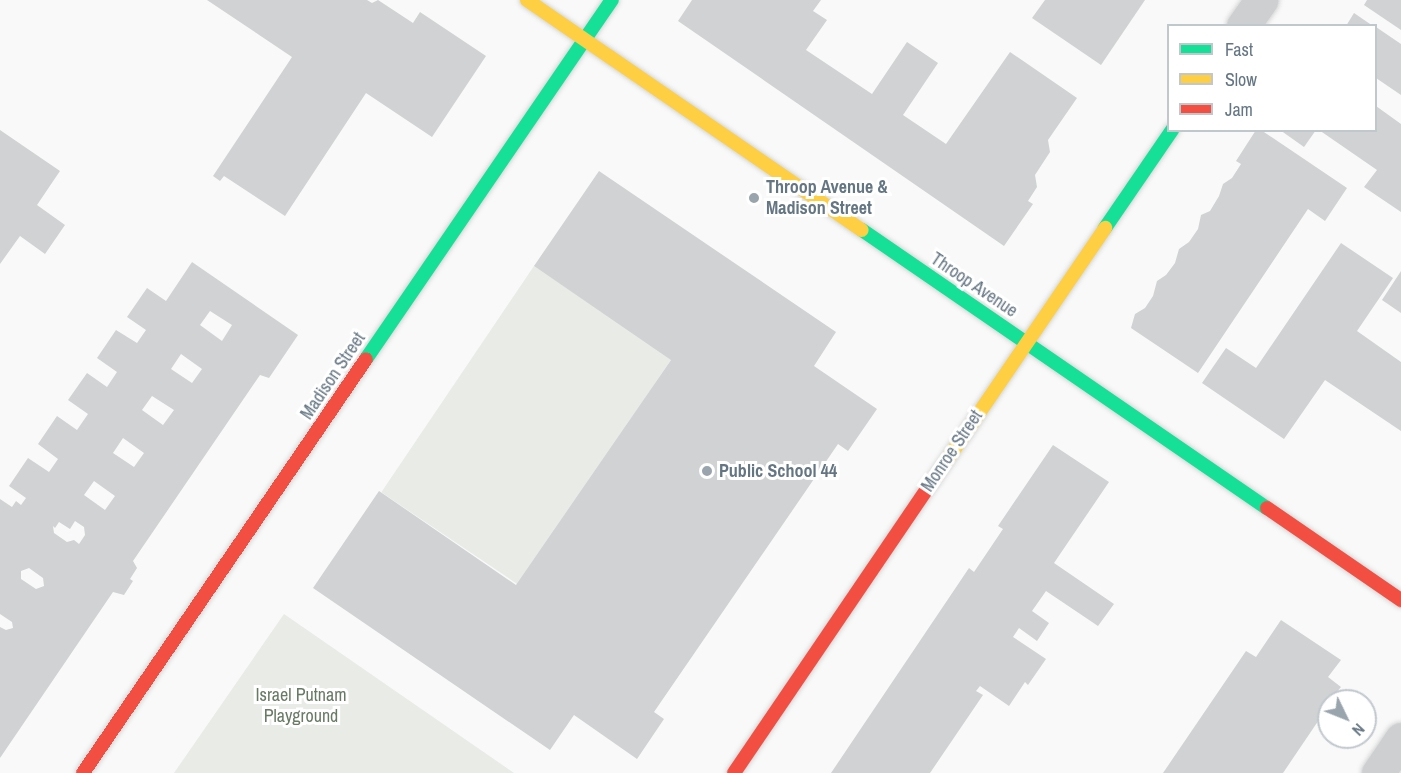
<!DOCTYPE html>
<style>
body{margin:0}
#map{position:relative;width:1401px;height:773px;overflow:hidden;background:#f9f9f9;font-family:"Archivo Narrow",sans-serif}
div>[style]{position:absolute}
.green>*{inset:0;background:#e8ebe6;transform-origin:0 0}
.building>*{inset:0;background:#d0d2d3}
.roads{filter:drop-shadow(0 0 2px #d5d6d7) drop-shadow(0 0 2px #d5d6d7)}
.street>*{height:33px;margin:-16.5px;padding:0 16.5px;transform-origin:16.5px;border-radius:16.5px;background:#cecfd0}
.fast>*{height:14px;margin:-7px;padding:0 7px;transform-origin:7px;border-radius:7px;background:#16e098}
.slow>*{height:14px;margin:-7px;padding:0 7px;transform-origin:7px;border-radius:7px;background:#ffcf43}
.jam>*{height:14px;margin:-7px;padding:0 7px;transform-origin:7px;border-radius:7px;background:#f24e42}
.dots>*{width:16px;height:16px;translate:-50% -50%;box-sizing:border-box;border:3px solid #fff;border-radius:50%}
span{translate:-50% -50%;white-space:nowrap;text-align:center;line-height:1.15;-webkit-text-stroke:6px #fff;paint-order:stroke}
.poi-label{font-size:18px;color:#657683;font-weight:700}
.left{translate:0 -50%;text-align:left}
.street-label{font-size:18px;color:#657683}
.park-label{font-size:18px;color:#687a64}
.legend{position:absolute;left:1167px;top:24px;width:210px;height:108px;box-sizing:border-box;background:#fff;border:2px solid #c1c8cd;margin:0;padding:8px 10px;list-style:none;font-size:18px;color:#657683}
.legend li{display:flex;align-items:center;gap:12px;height:30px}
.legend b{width:30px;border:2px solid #c1c8cd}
.north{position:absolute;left:1317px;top:689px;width:60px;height:60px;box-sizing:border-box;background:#fff;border:2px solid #c1c8cd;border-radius:50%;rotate:133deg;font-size:16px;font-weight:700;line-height:24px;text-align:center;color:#657683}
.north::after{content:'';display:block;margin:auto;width:21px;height:27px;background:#99a4ac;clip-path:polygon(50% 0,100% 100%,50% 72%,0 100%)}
</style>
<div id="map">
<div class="green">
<i style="left:534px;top:266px;width:166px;height:273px;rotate:34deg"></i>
<i style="clip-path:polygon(284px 614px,514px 773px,174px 773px)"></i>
</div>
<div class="building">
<i style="clip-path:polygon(207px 0,367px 0,372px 3px,378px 0,413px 23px,420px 12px,486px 56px,432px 137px,366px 93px,285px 216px,224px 176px,220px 181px,213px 176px,292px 57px)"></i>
<i style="clip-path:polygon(692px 0,821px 0,813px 11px,827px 20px,806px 50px,872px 94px,907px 42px,938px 63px,903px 115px,946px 144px,1010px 52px,1077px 98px,1048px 140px,1050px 152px,1035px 175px,1037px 187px,1028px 201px,1033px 204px,1004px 246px,678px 21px)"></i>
<i style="clip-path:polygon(1045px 0,1145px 0,1101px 65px,1032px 18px)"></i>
<i style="clip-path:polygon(1367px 0,1401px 0,1401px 30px,1364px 5px)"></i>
<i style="clip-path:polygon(1354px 13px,1373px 26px,1346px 26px)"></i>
<i style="clip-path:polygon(1376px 27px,1401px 44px,1401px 95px,1376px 78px)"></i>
<i style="clip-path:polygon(1376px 106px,1401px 124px,1401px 212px,1364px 187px,1377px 170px,1319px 130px,1376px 130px)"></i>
<i style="clip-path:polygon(0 130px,60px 171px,37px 205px,65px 225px,45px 254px,20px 236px,0 264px)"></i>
<i style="clip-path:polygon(1256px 130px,1261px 130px,1347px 188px,1325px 221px,1308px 209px,1198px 373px,1131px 328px,1135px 314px,1145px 308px,1153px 296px,1157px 281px,1166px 275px,1175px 263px,1179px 249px,1189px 242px,1198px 229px,1201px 215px,1210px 211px,1219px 196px,1223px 184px,1232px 178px,1241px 164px,1236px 161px)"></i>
<i style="clip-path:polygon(1280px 130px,1316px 130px,1304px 147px)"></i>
<i style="clip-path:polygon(599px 171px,836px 332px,814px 366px,877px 409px,848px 451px,838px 444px,654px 712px,664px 719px,637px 759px,574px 715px,550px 750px,313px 588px,379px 491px,516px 585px,671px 360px,534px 266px)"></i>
<i style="clip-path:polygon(1341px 243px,1393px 278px,1357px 331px,1401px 362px,1401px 431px,1325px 380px,1284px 439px,1202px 383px,1226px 348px,1256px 368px)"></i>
<i style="clip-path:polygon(evenodd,192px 262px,298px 335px,269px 378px,260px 375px,133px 561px,137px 568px,130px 579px,133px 581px,124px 595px,113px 592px,0 758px,0 627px,6px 630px,13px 628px,12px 622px,0 614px,0 499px,12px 507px,16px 501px,21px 505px,26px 498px,9px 486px,28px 458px,49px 472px,58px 459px,38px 444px,57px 416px,77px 430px,88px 414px,68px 400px,87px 373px,107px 387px,117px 372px,97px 358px,116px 330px,137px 343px,146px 330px,127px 317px,147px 288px,166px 301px,192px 262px,210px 311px,232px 325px,222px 341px,200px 325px,210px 311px,192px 262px,181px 354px,202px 369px,192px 383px,171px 369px,181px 354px,192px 262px,152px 396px,174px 410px,163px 425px,142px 410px,152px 396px,192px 262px,123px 438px,144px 453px,134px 467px,113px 453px,123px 438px,192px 262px,94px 481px,115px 496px,105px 510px,84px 495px,94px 481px,192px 262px,75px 521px,84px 527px,85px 535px,79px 544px,74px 540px,67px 542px,54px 533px,53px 526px,55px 528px,59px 522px,70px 529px,75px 521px,192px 262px,29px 568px,43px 578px,44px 586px,36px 589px,21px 579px,21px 571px,29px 568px)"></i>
<i style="clip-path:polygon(1401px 271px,1401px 313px,1382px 300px)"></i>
<i style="clip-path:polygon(1053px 445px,1109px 482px,1054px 563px,1114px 604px,1098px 626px,1046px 591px,1032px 611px,1049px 623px,1037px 641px,1019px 628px,1013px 637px,1046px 659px,1028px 685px,1025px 682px,1009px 706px,980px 686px,976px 691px,983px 695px,930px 773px,831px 773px,969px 568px,974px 572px,1003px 529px,998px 526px)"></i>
<i style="clip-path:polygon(1281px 620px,1341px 660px,1328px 677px,1341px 687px,1329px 701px,1329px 705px,1283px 773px,1163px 773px,1246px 651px,1256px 657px)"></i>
</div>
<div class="roads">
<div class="street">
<i style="left:1243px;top:26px;width:32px;rotate:-55deg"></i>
<i style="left:1378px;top:773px;width:41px;rotate:-55.9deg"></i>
</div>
<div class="fast">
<i style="left:1105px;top:228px;width:119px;rotate:-55.6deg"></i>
<i style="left:862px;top:230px;width:491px;rotate:34.5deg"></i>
<i style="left:366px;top:359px;width:435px;rotate:-55.6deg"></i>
</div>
<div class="slow">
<i style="left:527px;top:0;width:406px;rotate:34.5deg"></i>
<i style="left:934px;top:479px;width:304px;rotate:-55.7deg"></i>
</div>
<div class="jam">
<i style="left:1267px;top:508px;width:163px;rotate:34.5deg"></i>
<i style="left:83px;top:773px;width:501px;rotate:-55.64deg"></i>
<i style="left:734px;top:773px;width:356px;rotate:-55.8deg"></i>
</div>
</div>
<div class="dots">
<i style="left:754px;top:198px;background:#99a4ac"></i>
<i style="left:707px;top:471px;background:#99a4ac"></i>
</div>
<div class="poi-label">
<span class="left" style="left:766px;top:198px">Throop Avenue &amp;<br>Madison Street</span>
<span class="left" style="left:719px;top:471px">Public School 44</span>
</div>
<div class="street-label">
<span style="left:974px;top:285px;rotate:34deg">Throop Avenue</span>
<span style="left:333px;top:376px;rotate:-56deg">Madison Street</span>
<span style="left:952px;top:451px;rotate:-56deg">Monroe Street</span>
</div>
<div class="park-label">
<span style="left:301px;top:706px">Israel Putnam<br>Playground</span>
</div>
<ul class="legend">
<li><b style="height:8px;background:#16e098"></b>Fast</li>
<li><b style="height:8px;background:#ffcf43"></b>Slow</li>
<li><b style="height:8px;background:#f24e42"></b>Jam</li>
</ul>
<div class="north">N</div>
</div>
